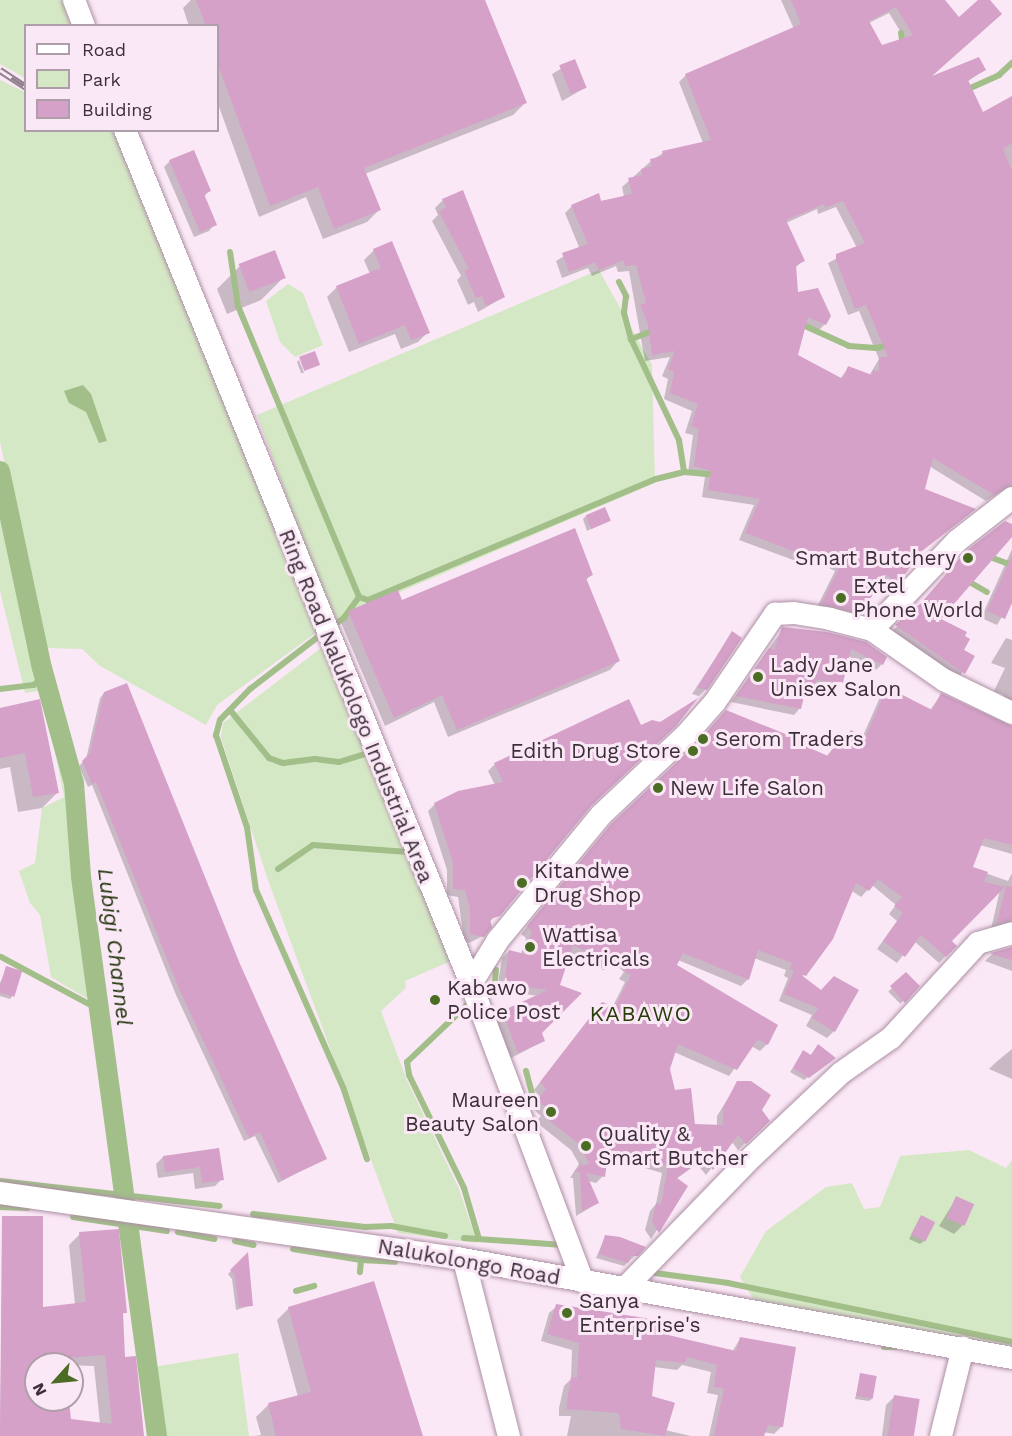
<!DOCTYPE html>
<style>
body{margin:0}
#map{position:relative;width:1012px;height:1436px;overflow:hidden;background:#fbe8f6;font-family:"Work Sans",sans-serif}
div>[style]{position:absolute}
.green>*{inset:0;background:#d5e8c5}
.water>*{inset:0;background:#a2be89}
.shadow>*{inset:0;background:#0003;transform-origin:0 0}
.stream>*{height:6px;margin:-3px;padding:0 3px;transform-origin:3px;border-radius:3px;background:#a2be89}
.canal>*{height:20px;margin:-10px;padding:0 10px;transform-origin:10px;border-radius:10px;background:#a2be89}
.building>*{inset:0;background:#d5a1c8;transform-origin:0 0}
.roads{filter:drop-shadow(0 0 2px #ad8fa5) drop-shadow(0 0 2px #ad8fa5)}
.minor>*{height:22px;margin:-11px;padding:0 11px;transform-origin:11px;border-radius:11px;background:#fff}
.rail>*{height:7px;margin-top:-3.5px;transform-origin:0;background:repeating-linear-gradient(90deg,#fbe8f6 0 14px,#90818c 0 28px);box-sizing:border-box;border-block:2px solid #90818c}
.dots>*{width:16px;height:16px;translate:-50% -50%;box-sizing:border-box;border:3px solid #fbe8f6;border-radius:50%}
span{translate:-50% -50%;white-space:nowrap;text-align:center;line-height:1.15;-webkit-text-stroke:6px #fbe8f6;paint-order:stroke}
.poi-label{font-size:21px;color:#3b2f38}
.right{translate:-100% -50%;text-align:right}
.left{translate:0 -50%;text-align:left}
.street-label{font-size:21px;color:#3b2f38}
.water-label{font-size:22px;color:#22340d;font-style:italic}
.neighbourhood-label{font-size:22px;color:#273e0a;letter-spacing:1.5px}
.legend{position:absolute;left:24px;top:24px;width:195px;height:108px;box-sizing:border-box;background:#fbe8f6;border:2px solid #ae9eaa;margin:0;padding:8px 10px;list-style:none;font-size:18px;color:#3b2f38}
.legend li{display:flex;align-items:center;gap:12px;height:30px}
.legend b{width:30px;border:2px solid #ae9eaa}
.north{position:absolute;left:24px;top:1352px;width:60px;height:60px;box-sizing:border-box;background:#fbe8f6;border:2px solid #ae9eaa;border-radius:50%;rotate:243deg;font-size:16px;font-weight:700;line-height:24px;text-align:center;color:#3b2f38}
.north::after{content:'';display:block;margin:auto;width:21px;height:27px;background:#4a6c23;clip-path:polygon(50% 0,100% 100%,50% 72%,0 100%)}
</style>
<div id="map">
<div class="green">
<i style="clip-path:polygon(0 0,62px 0,72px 25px,26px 26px,25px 78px,0 64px)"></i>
<i style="clip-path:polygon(0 80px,25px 92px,26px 130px,116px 131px,320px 630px,217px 705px,206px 725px,100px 666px,82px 649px,46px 648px,0 442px)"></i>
<i style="clip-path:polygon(599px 270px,652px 365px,655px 483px,332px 621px,257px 415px)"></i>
<i style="clip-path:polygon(288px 284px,303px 293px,323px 345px,295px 357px,280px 342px,266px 301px)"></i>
<i style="clip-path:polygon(0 496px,43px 690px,25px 693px,0 591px)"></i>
<i style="clip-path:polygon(325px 645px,453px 960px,405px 981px,406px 988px,381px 1011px,406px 1078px,459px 1189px,477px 1243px,398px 1233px,268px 880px,221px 738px,223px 723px)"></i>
<i style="clip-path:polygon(45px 700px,70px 779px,93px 1002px,51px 977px,40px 915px,30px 903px,19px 871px,35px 863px,42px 808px,64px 797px)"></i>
<i style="clip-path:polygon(969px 1150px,1006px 1168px,1012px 1160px,1012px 1347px,755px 1302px,740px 1277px,766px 1231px,826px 1187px,852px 1183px,864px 1209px,880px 1207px,900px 1156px)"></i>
<i style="clip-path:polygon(238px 1353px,249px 1436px,162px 1436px,153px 1367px)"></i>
</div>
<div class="water">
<i style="clip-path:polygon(83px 385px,91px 394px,107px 441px,99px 443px,86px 412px,69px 403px,64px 391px)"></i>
</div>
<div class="shadow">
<i style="clip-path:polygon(191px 0,484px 0,525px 103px,513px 115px,365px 174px,379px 210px,367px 222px,323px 239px,306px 197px,259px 217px,218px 104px,218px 26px,189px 26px,183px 8px)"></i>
<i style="clip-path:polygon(evenodd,781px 0,943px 0,958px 19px,980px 0,988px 0,927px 79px,984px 70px,967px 82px,982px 114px,1012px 97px,1012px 494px,1002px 491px,986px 501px,929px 466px,923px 489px,918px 554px,890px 590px,879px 582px,852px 619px,815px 611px,835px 571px,810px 558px,804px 564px,739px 540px,754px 505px,702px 497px,705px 477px,688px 473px,693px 435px,685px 433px,692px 411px,664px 399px,668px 379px,662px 376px,670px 357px,645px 361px,629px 271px,618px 272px,616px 266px,592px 276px,588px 268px,562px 278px,556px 261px,579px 247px,565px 213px,572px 206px,624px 197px,622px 187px,651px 161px,663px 153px,703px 143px,679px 82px,686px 75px,794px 29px,781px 0,889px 13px,905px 39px,881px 47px,869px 23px,889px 13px,781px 0,836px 207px,857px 248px,828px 263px,848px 315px,859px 311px,879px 359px,869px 376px,848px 368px,840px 379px,796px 356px,804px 325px,818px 331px,825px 324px,796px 294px,795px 268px,804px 260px,786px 223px,817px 209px,818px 214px,836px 207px)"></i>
<i style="clip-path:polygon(574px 61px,585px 88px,562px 101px,552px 74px)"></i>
<i style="clip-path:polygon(170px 161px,209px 191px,204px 197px,215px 224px,209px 231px,194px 237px,164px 167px)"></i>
<i style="clip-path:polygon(443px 200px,504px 297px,478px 312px,474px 302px,468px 305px,457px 280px,461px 276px,432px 221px,438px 215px,435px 208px)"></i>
<i style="clip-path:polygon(374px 250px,428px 332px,418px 342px,401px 349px,395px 334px,349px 352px,327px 297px,337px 287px,370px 274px,364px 260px)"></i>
<i style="clip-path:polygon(240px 266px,284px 277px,261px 300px,227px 314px,217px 289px)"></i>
<i style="clip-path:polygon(299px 360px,304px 373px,301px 373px,297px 362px)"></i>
<i style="clip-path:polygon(586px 516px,609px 520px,587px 531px,583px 519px)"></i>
<i style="clip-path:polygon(1012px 525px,1012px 535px,939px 619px,962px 650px,973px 656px,958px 679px,891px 632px)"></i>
<i style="clip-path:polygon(1012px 549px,1012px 600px,997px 625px,981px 618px)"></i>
<i style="clip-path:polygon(591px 575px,585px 581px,618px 661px,610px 670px,448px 737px,434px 702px,385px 726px,340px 620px,349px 612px)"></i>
<i style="clip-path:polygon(evenodd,783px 629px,827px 634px,882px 664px,876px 670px,848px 656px,841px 682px,835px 689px,813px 687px,803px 694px,800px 708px,794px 715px,731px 702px,783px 629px,798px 687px,810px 687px,810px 690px,798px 687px)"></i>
<i style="clip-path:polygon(732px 633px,706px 689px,699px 696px,692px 694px)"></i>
<i style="clip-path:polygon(1006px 638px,1012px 640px,1012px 709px,1001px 703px,1004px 695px,994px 691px,1005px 668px,991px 663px)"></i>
<i style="clip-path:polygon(888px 689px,930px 710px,941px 695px,1012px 727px,1012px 854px,980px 845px,971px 868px,1008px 881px,1012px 873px,1012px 930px,991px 929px,1000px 890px,950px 941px,955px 946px,939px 963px,914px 941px,897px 963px,877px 949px,897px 921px,889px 914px,896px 905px,872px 885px,861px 897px,852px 891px,802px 977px,834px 1031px,827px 1038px,806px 1026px,812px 1015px,779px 1001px,788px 978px,784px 976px,786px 970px,754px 958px,748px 979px,741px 986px,678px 960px,675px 966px,767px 1044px,760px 1051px,751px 1046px,729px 1076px,674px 1052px,668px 1068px,673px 1091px,693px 1125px,717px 1126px,717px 1116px,738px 1082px,768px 1121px,738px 1150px,732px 1142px,706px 1175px,697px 1164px,676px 1179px,686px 1186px,651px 1239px,645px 1230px,650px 1211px,656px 1204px,662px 1173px,607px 1157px,603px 1176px,596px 1183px,588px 1181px,598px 1203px,576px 1216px,573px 1178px,570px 1178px,579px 1164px,571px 1150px,536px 1122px,541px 1116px,532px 1108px,540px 1097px,534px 1090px,595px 1011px,612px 1008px,625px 982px,619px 979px,624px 972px,612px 961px,604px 970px,569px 953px,540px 1033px,544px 1041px,511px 1058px,496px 1019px,538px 996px,497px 990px,502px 958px,509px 951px,521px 954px,526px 938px,521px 934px,604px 833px,801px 746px,826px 757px,839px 741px,862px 738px,881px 695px)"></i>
<i style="clip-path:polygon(104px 693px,239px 965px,326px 1158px,278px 1183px,255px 1136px,244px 1141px,176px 995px,92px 785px,88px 787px,79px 766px,86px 759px,100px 698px)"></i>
<i style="clip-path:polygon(0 709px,57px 793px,42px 808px,18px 812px,10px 767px,0 769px)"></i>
<i style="clip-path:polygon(495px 764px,589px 806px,489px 923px,483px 936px,469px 943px,464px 940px,458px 897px,447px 895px,447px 870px,428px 811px,435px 804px,495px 785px,488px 771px)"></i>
<i style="clip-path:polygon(1012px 949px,1012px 971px,985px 961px,991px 955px)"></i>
<i style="clip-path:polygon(7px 968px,13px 995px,10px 999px,0 996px,0 983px)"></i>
<i style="left:906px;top:974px;width:17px;height:25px;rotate:45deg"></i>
<i style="clip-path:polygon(818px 1046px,831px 1061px,804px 1080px,790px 1072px,803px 1052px,810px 1056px)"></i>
<i style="clip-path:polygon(1012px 1049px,1012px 1079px,989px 1069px,995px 1063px)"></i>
<i style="clip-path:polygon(218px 1150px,222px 1179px,215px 1186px,195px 1189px,193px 1173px,158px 1178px,156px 1164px,163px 1157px)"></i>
<i style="clip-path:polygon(957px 1197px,962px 1226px,954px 1234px,939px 1226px)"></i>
<i style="clip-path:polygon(evenodd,3px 1217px,42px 1309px,75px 1305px,69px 1245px,80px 1234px,125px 1312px,121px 1316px,124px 1359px,135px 1357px,143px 1436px,0 1436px,3px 1217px,36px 1364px,94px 1366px,100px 1424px,70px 1420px,68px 1400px,36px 1400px,36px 1364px)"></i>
<i style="clip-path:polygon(921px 1217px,924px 1241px,920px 1244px,909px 1239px)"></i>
<i style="clip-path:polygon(605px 1237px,644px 1247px,624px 1266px,596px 1258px)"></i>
<i style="clip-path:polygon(246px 1256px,252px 1305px,236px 1310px,232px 1279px,228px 1274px)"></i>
<i style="clip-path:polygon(557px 1306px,732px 1352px,740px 1339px,781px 1427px,774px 1434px,763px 1432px,762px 1436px,709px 1436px,718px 1395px,707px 1393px,711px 1372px,682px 1365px,677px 1370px,654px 1367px,650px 1397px,673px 1402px,665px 1430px,691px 1436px,567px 1436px,571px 1416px,559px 1416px,559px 1408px,564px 1386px,571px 1379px,572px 1350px,541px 1341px,549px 1313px)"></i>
<i style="clip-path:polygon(289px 1308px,422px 1436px,253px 1436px,261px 1435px,256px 1417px,268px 1405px,298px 1397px,277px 1320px)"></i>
<i style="clip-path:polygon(861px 1375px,873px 1398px,869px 1401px,855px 1399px)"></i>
<i style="clip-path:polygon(894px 1397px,913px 1436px,882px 1436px,886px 1405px)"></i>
</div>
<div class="stream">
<i style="left:901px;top:33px;width:12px;rotate:81deg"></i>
<i style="left:966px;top:90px;width:36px;rotate:-24deg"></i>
<i style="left:999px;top:75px;width:18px;rotate:-43deg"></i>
<i style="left:230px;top:252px;width:55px;rotate:81.6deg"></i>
<i style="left:238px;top:306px;width:315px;rotate:67.4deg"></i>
<i style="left:359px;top:597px;width:26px;rotate:126deg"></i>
<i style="left:344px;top:618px;width:16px;rotate:145deg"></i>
<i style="left:619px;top:282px;width:16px;rotate:63deg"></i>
<i style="left:626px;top:296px;width:17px;rotate:97deg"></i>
<i style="left:624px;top:313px;width:27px;rotate:75deg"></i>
<i style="left:805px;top:326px;width:48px;rotate:24.4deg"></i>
<i style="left:849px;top:346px;width:27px;rotate:4deg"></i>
<i style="left:876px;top:348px;width:16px;rotate:-14deg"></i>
<i style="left:655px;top:330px;width:26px;rotate:159deg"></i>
<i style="left:631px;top:339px;width:112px;rotate:64.6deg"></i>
<i style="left:679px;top:440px;width:32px;rotate:81deg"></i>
<i style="left:987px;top:556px;width:27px;rotate:20deg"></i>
<i style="left:966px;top:580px;width:24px;rotate:30deg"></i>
<i style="left:359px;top:597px;width:9px;rotate:18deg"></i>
<i style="left:368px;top:600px;width:312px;rotate:-22.8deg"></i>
<i style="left:656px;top:479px;width:29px;rotate:-14deg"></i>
<i style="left:684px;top:472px;width:32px;rotate:5deg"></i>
<i style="left:323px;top:633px;width:92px;rotate:142.5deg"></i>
<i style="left:250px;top:689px;width:43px;rotate:134.1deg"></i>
<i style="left:220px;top:720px;width:16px;rotate:105deg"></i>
<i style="left:216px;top:735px;width:97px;rotate:71.4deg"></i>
<i style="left:247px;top:827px;width:64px;rotate:81.9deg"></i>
<i style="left:256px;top:890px;width:215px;rotate:66.2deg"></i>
<i style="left:343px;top:1087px;width:76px;rotate:71.6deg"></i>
<i style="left:0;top:689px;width:34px;rotate:-7deg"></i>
<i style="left:34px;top:685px;width:13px;rotate:-42deg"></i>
<i style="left:230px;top:710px;width:62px;rotate:50.9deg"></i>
<i style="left:269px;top:758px;width:15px;rotate:20deg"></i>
<i style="left:283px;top:763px;width:32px;rotate:-7deg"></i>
<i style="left:315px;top:759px;width:24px;rotate:7deg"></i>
<i style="left:339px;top:762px;width:30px;rotate:-17deg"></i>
<i style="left:278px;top:869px;width:42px;rotate:-34.4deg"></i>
<i style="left:313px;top:845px;width:95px;rotate:4.2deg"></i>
<i style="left:1px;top:957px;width:112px;rotate:28.2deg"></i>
<i style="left:495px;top:981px;width:11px;rotate:-85deg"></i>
<i style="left:468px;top:1004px;width:84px;rotate:136.4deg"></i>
<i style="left:407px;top:1062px;width:13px;rotate:81deg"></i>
<i style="left:409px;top:1075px;width:126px;rotate:64deg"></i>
<i style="left:464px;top:1188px;width:53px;rotate:73.6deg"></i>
<i style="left:526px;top:1071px;width:27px;rotate:75deg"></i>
<i style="left:0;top:1181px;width:221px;rotate:6.5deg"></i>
<i style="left:0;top:1207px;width:28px;rotate:2deg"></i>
<i style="left:253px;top:1214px;width:113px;rotate:6.6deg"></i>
<i style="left:365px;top:1227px;width:26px;rotate:-2deg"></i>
<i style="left:391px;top:1226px;width:55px;rotate:10.5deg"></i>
<i style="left:73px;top:1217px;width:95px;rotate:8.5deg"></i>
<i style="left:178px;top:1232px;width:37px;rotate:11deg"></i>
<i style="left:464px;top:1238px;width:99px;rotate:4deg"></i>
<i style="left:235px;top:1241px;width:19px;rotate:12deg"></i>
<i style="left:293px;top:1249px;width:69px;rotate:9.2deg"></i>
<i style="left:361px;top:1260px;width:12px;rotate:95deg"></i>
<i style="left:361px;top:1260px;width:34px;rotate:3deg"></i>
<i style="left:655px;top:1273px;width:74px;rotate:7.8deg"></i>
<i style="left:728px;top:1283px;width:290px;rotate:11.7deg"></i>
<i style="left:296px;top:1291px;width:19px;rotate:-16deg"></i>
<i style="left:884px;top:1347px;width:12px"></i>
</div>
<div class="canal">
<i style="left:0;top:471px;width:201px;rotate:78deg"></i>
<i style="left:42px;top:668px;width:119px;rotate:74.5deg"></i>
<i style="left:74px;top:783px;width:94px;rotate:85.7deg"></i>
<i style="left:81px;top:877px;width:564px;rotate:82.26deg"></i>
</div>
<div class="building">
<i style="clip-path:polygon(196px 0,485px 0,527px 103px,364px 168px,381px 210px,334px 229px,318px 187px,270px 206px,218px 65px,218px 26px,206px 26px)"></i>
<i style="clip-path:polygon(evenodd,791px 0,945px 0,959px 17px,978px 0,990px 0,1002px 14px,932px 76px,979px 57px,986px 70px,968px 80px,983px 112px,1012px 96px,1012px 143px,1003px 149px,1012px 171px,1012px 483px,994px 495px,933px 458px,925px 489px,976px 509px,922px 551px,898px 584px,886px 574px,861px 613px,821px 604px,841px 564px,816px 551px,812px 558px,745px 533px,760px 499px,708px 490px,711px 471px,694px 466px,699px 429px,691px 426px,698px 404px,670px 393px,674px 372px,668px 369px,675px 351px,652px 355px,648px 324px,640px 305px,646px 303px,636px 265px,625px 266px,623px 260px,599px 270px,595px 262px,569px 272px,562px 253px,588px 244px,571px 205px,599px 193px,601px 201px,632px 194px,628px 178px,642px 175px,641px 169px,652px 166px,650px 159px,663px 156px,662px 151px,711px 140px,685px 74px,801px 24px,791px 0,896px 7px,913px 35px,882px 45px,869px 21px,896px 7px,791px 0,843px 201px,865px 243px,836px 254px,836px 260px,855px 309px,866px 305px,888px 357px,879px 357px,879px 372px,873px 370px,872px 375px,848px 366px,843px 379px,798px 355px,808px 317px,826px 325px,831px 316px,818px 288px,798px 292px,796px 265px,805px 261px,786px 220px,824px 204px,825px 208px,843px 201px)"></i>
<i style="left:575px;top:59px;width:31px;height:17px;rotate:68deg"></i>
<i style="clip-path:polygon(194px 150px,211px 191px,204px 194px,217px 225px,200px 232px,169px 160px)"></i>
<i style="clip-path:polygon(463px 190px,505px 297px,486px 306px,482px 296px,476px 298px,464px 271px,469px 269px,439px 212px,446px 207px,442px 199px)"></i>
<i style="clip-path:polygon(392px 241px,430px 333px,411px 340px,405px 325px,359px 344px,336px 286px,381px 268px,373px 249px)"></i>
<i style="left:275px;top:250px;width:30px;height:39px;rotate:69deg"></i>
<i style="left:315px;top:351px;width:15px;height:17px;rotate:70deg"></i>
<i style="left:605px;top:507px;width:15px;height:21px;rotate:67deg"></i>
<i style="clip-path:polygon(1005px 521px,1012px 524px,1012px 537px,941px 619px,967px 632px,965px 636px,970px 639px,964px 650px,975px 656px,965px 674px,895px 625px,921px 603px,966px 551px)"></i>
<i style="clip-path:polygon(575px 528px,593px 575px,586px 578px,620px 661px,457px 730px,442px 695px,394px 718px,348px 611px,398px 590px,402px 600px)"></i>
<i style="clip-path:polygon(1012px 555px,1012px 603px,1005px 619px,987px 611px)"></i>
<i style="clip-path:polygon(782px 627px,827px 632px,866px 642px,887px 657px,883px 665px,851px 649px,843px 683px,816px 680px,813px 690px,806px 688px,801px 709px,736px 696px,769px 648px,774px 650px)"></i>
<i style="clip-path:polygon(732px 631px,742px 638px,707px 690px,697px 688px)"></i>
<i style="clip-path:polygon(127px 683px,240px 964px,327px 1159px,282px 1180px,260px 1132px,249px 1138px,180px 991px,96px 782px,92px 784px,82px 761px,90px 753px,104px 692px)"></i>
<i style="clip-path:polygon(887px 687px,932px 710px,941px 693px,1012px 726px,1012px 845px,984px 838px,973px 867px,988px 872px,984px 882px,1005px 887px,952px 941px,957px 946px,946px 957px,921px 935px,905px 957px,883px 941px,903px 913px,894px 906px,902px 897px,878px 879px,869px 891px,856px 883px,833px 939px,806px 976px,800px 974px,821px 990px,834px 976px,859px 990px,835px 1032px,812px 1018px,818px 1008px,784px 994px,794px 971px,790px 969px,792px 963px,758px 950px,749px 980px,683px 953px,677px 965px,778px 1025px,768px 1045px,758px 1039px,737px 1070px,678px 1044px,670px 1069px,675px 1090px,691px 1088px,695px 1124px,723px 1125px,723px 1108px,737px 1081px,751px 1081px,771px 1095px,762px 1110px,770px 1121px,746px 1144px,738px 1135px,713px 1170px,704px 1158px,677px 1178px,688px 1186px,659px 1233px,652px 1222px,656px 1203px,661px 1205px,668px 1166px,609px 1149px,605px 1177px,586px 1173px,599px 1203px,582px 1211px,580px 1172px,574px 1171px,579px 1168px,579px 1162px,583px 1166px,589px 1163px,578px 1143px,542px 1115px,547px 1108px,537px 1100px,546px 1089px,540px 1082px,602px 1002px,615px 1007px,631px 975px,624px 971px,630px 964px,620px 956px,612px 964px,573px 945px,560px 985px,582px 993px,542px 1033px,545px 1041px,518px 1053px,502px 1011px,548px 990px,504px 984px,509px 950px,525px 954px,532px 931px,527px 926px,611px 824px,695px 745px,726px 710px,805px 742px,803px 745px,828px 756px,839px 739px,843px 741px,851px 730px,865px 738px)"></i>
<i style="clip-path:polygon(698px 698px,676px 726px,591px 806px,500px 916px,490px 919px,492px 927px,484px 937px,470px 934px,470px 908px,465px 890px,453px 889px,453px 863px,434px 803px,458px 791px,503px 782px,494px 763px,629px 699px,641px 725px,652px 720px,660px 722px)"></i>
<i style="clip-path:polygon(40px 699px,59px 793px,33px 797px,25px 753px,0 758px,0 708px)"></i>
<i style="clip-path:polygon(1006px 886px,1012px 887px,1012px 920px,997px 923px)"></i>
<i style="clip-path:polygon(1012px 947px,1012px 960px,991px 954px,991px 953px)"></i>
<i style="left:6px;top:966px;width:17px;height:27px;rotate:17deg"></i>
<i style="clip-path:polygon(906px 972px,920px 986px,905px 1003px,890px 986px)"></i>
<i style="clip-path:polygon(818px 1044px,836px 1058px,809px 1078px,793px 1068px,803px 1050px,811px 1055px)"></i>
<i style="clip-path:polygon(219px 1148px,224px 1180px,202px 1183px,200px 1167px,165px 1172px,163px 1156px)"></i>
<i style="left:956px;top:1196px;width:20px;height:24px;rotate:24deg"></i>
<i style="left:921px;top:1215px;width:16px;height:22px;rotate:27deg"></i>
<i style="clip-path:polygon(evenodd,2px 1216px,43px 1216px,43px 1307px,86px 1302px,79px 1232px,119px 1229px,127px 1313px,123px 1313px,125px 1357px,136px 1356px,144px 1436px,0 1436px,2px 1216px,105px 1355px,112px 1424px,71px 1419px,69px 1400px,34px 1400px,33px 1364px,65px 1364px,64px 1358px,105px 1355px)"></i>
<i style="clip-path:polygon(605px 1235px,620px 1237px,646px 1247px,638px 1256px,631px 1256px,628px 1263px,599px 1254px)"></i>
<i style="clip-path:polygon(248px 1252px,253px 1306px,239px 1307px,235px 1275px,230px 1270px)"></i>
<i style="clip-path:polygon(374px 1281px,423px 1436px,276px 1436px,268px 1403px,311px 1392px,288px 1307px)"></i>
<i style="clip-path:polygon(556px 1304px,670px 1322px,668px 1335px,736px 1351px,740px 1337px,796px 1347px,783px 1427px,768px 1425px,764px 1436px,714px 1436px,724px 1388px,714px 1387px,717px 1365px,687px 1357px,685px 1363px,656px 1360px,652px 1396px,675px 1403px,665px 1436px,621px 1429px,619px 1413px,566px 1409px,571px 1377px,577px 1378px,579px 1343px,547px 1334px)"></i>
<i style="left:860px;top:1373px;width:17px;height:23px;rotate:10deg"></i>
<i style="left:894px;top:1395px;width:26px;height:41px;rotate:9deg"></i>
</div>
<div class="roads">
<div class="minor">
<i style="left:74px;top:0;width:28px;rotate:69deg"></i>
<i style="left:125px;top:130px;width:921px;rotate:67.94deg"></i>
<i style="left:471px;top:984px;width:318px;rotate:69.4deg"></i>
<i style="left:872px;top:630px;width:88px;rotate:34.8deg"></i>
<i style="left:944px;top:680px;width:76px;rotate:25.9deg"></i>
<i style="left:471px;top:984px;width:52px;rotate:-58.5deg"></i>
<i style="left:498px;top:940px;width:162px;rotate:-50.5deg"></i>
<i style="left:601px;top:815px;width:117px;rotate:-43.3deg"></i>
<i style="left:686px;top:735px;width:44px;rotate:-48.7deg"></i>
<i style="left:715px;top:702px;width:107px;rotate:-55.7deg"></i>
<i style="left:775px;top:614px;width:19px;rotate:-3deg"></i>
<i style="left:794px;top:613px;width:36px;rotate:9deg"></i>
<i style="left:830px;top:619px;width:43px;rotate:14.7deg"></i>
<i style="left:872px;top:630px;width:123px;rotate:-46.3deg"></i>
<i style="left:957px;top:541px;width:70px;rotate:-38deg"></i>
<i style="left:0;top:1193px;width:462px;rotate:8.1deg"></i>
<i style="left:457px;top:1258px;width:564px;rotate:10.21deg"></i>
<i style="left:464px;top:1260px;width:182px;rotate:75.7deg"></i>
<i style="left:624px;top:1289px;width:184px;rotate:-45.9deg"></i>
<i style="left:752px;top:1157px;width:122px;rotate:-43.3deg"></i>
<i style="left:841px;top:1073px;width:61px;rotate:-35deg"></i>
<i style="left:891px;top:1038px;width:129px;rotate:-47.5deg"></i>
<i style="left:978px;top:943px;width:35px;rotate:-16deg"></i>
<i style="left:941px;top:1436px;width:91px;rotate:-76deg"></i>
</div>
</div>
<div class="rail">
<i style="left:0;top:70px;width:31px;rotate:33deg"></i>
</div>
<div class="dots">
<i style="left:968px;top:558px;background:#4a6c23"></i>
<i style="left:841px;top:598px;background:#4a6c23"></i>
<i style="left:758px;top:677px;background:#4a6c23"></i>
<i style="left:703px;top:739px;background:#4a6c23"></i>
<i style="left:693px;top:751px;background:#4a6c23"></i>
<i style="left:658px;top:788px;background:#4a6c23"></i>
<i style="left:522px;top:883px;background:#4a6c23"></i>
<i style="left:530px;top:947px;background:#4a6c23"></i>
<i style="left:435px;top:1000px;background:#4a6c23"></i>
<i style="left:551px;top:1112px;background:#4a6c23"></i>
<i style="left:586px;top:1146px;background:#4a6c23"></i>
<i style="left:567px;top:1313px;background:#4a6c23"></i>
</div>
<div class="poi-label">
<span class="right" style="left:956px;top:558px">Smart Butchery</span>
<span class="left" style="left:853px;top:598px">Extel<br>Phone World</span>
<span class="left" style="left:770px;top:677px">Lady Jane<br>Unisex Salon</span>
<span class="left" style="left:715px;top:739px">Serom Traders</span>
<span class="right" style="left:681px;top:751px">Edith Drug Store</span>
<span class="left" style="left:670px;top:788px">New Life Salon</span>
<span class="left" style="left:534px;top:883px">Kitandwe<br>Drug Shop</span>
<span class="left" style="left:542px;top:947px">Wattisa<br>Electricals</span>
<span class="left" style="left:447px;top:1000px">Kabawo<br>Police Post</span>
<span class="right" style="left:539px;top:1112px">Maureen<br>Beauty Salon</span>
<span class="left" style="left:598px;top:1146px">Quality &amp;<br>Smart Butcher</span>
<span class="left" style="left:579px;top:1313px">Sanya<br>Enterprise's</span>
</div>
<div class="street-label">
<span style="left:356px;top:706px;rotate:68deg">Ring Road Nalukologo Industrial Area</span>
<span style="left:469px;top:1262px;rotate:10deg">Nalukolongo Road</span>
</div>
<div class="water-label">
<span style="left:115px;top:947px;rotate:83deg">Lubigi Channel</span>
</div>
<div class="neighbourhood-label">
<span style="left:641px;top:1014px">KABAWO</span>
</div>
<ul class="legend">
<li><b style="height:8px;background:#fff"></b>Road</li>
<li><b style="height:16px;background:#d5e8c5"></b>Park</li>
<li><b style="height:16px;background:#d5a1c8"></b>Building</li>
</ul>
<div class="north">N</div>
</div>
